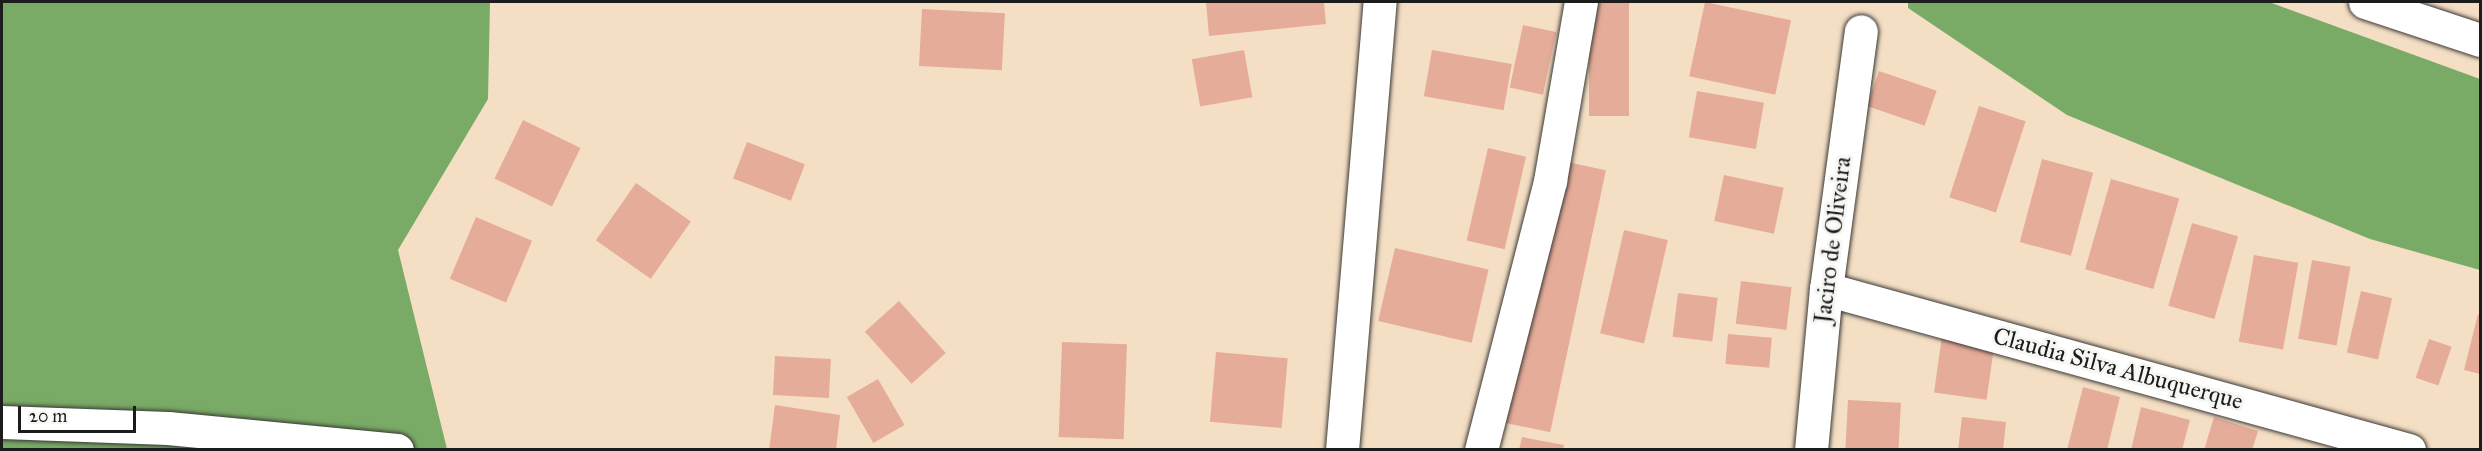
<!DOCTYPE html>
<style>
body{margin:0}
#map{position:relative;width:2482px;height:451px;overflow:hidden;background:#f4dfc5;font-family:"IM FELL Great Primer",serif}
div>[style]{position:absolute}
.forest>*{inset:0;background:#79ab66}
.building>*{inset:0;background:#e6ac9a;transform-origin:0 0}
.roads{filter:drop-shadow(0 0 2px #3c3935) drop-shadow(0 0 2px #3c3935)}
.minor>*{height:33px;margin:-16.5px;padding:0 16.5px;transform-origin:16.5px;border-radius:16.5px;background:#fff}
span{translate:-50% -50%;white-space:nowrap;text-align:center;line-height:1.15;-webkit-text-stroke:6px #f6f6f2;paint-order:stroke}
.street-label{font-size:24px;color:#1c1c1c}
.frame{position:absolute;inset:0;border:3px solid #1c1c1c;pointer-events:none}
.scale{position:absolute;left:18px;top:406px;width:118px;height:27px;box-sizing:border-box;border:3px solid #1c1c1c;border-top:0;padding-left:8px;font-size:18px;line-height:21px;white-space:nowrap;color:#1c1c1c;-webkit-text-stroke:4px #f6f6f2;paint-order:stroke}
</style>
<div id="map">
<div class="forest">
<i style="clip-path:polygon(2px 2px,490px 2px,488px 99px,398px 250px,447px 449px,2px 449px)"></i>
<i style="clip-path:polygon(1908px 2px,2269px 2px,2480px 79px,2480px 270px,2370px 239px,2067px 115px,1908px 8px)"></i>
</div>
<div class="building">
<i style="clip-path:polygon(1206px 2px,1324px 2px,1326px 24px,1209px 36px)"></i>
<i style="left:1589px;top:2px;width:40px;height:114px"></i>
<i style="left:1705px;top:2px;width:88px;height:76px;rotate:12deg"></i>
<i style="left:922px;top:9px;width:83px;height:57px;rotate:3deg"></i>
<i style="left:1523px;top:25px;width:34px;height:64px;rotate:12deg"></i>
<i style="left:1244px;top:50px;width:48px;height:53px;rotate:80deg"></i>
<i style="left:1432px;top:50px;width:81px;height:47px;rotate:10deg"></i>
<i style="left:1879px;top:71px;width:61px;height:37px;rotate:19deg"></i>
<i style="left:1697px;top:91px;width:68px;height:47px;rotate:10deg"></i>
<i style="left:1979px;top:106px;width:49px;height:96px;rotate:18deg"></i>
<i style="left:523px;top:120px;width:64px;height:65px;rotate:26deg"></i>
<i style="left:747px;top:142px;width:62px;height:39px;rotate:21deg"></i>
<i style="left:1488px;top:148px;width:39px;height:95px;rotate:13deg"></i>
<i style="left:2042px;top:159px;width:53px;height:86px;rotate:15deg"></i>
<i style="left:1558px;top:160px;width:49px;height:268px;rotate:12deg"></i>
<i style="left:1724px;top:175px;width:61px;height:47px;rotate:12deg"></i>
<i style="left:2111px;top:179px;width:71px;height:94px;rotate:16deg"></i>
<i style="left:636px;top:183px;width:67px;height:70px;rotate:35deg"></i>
<i style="left:476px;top:217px;width:61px;height:67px;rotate:23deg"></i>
<i style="left:2192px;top:223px;width:48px;height:86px;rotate:16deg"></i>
<i style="left:1624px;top:230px;width:45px;height:106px;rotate:13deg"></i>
<i style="left:1395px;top:248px;width:96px;height:75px;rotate:13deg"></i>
<i style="left:2254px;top:255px;width:45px;height:88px;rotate:10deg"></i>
<i style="left:2312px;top:260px;width:39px;height:80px;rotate:10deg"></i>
<i style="left:1741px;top:281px;width:51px;height:43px;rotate:7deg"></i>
<i style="left:2361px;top:291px;width:32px;height:63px;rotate:13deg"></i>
<i style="left:1678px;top:293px;width:40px;height:44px;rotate:7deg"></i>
<i style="left:899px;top:301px;width:70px;height:46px;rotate:48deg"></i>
<i style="clip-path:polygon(2478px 314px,2480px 315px,2480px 374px,2464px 370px)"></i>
<i style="left:1728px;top:334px;width:44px;height:30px;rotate:5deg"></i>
<i style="left:1942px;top:336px;width:53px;height:57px;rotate:8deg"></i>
<i style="left:2429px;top:339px;width:24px;height:41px;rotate:19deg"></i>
<i style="left:1062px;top:342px;width:65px;height:95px;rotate:2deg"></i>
<i style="left:1216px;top:352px;width:72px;height:70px;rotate:5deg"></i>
<i style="left:775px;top:356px;width:56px;height:39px;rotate:3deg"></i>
<i style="left:878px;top:379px;width:53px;height:36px;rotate:60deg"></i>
<i style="clip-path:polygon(2083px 387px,2120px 397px,2107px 450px,2067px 450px)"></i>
<i style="left:1848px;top:400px;width:53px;height:48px;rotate:3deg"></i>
<i style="clip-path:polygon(775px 405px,840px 415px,836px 450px,769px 450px)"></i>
<i style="clip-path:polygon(2141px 407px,2190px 420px,2182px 450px,2131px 450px)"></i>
<i style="clip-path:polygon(1962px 417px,2006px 422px,2003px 450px,1958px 450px)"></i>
<i style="clip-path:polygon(2214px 417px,2258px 431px,2252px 450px,2204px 450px)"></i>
<i style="clip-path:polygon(1522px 437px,1564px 445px,1563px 450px,1519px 450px)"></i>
</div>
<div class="roads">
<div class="minor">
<i style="left:2365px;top:2px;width:121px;rotate:18.3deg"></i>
<i style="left:1826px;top:289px;width:605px;rotate:15.44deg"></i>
<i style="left:2px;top:422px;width:166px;rotate:2.1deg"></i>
<i style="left:168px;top:428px;width:230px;rotate:5.5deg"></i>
<i style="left:1342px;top:450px;width:450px;rotate:-85.2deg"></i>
<i style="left:1481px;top:450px;width:278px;rotate:-75.6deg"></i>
<i style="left:1550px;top:181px;width:182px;rotate:-80.2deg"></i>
<i style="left:1811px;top:450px;width:162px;rotate:-84.7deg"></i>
<i style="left:1826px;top:289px;width:260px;rotate:-82.3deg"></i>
</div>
</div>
<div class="street-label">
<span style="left:1833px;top:240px;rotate:-83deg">Jaciro de Oliveira</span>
<span style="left:2118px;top:369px;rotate:15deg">Claudia Silva Albuquerque</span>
</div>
<div class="frame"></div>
<div class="scale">20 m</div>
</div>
